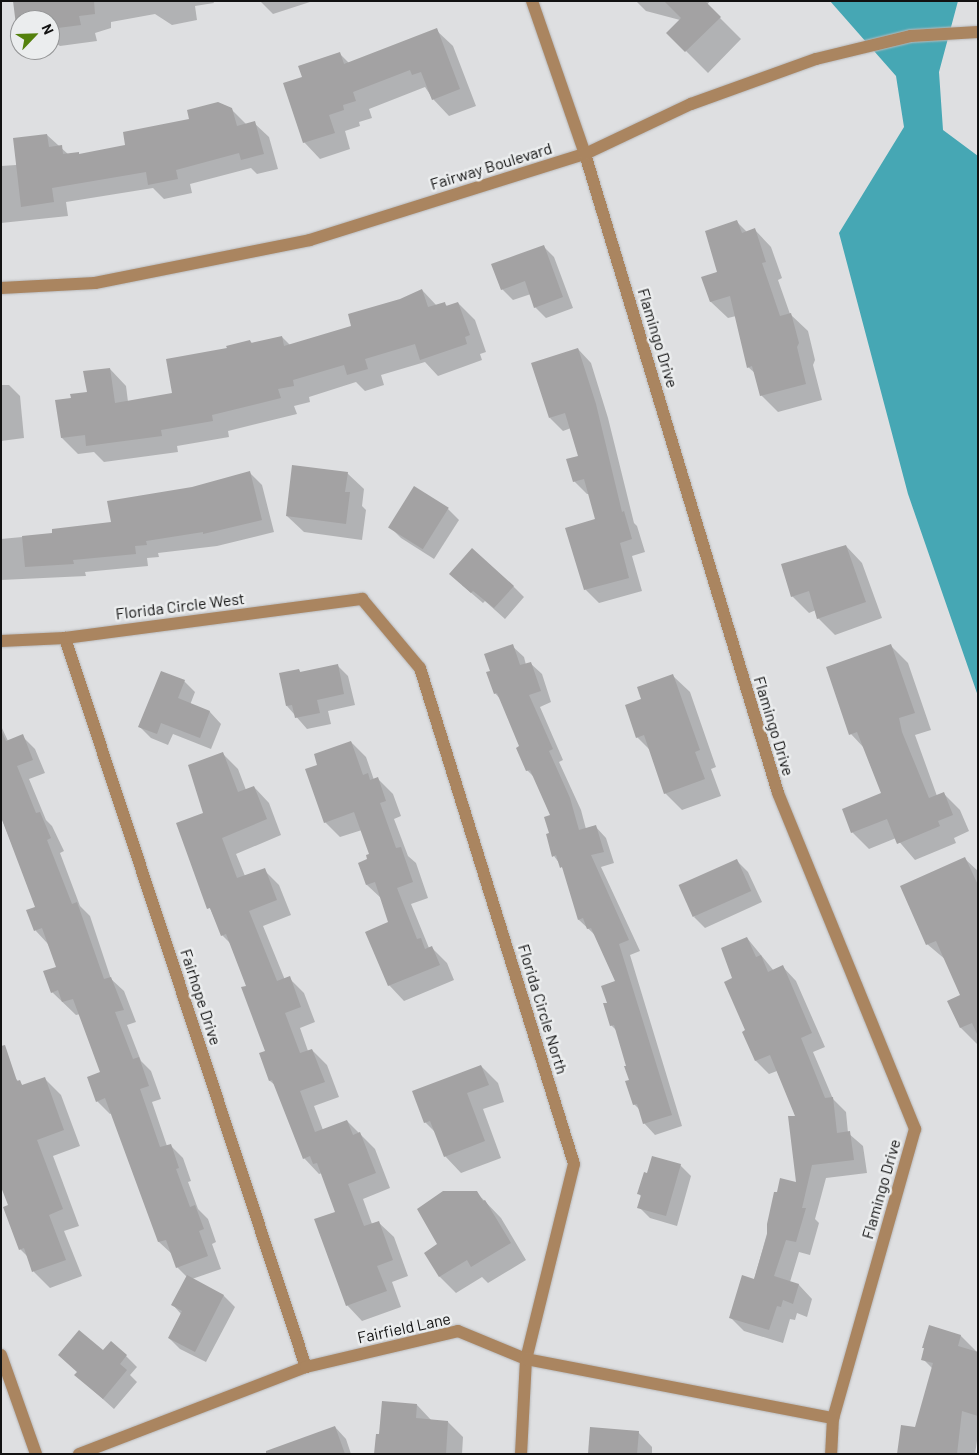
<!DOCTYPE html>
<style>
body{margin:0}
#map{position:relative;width:979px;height:1455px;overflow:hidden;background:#dedfe1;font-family:Barlow,sans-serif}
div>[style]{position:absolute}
.water>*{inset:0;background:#46a7b4}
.shadow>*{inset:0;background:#0003}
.building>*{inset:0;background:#a3a2a3;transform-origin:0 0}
.roads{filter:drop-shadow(0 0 1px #b9babc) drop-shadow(0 0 1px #b9babc)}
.minor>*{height:12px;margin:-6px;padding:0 6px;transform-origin:6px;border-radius:6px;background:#aa8560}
span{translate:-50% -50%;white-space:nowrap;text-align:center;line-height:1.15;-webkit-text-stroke:5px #ebedee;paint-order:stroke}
.street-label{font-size:16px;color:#121212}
.frame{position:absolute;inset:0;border:2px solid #121212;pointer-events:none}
.north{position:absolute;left:10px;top:10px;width:50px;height:50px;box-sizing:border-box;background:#ebedee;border:1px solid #949596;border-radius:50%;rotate:66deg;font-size:14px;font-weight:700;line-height:20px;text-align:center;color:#121212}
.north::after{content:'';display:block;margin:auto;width:18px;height:22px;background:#54810c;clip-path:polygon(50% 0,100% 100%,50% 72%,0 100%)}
</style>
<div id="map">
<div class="water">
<i style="clip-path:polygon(830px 1px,958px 1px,939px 72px,943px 130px,978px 156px,978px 696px,908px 494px,839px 233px,904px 127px,896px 76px)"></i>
</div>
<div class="shadow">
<i style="clip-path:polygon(14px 1px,213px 1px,214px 3px,195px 6px,197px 20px,172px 25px,155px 14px,111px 22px,111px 28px,95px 33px,97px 41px,60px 46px,50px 39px,50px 20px,20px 20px,20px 27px,17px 24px)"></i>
<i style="clip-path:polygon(260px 1px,313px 1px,273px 14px)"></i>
<i style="clip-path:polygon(636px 1px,710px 1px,707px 5px,741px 39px,708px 73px,668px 33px,680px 20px,646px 11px)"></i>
<i style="clip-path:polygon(436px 30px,453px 46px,476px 106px,449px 116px,433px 99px,425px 87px,369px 109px,372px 118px,359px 122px,360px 126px,345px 131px,350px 149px,320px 159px,304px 142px,303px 78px,340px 54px,349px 63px)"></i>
<i style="clip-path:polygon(231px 109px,247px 125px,254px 123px,269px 137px,278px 169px,257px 174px,251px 168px,190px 184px,192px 193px,164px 199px,153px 188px,66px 202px,68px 216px,1px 223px,1px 166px,16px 165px,47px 135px,69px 155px,79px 154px,81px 155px,127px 146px,191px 120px)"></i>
<i style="clip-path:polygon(736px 221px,747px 232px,755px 230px,771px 247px,782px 278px,778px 280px,790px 314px,808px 331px,815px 360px,813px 365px,822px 400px,778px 412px,761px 395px,756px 374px,748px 367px,736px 316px,728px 318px,711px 302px,703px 278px,718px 272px)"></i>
<i style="clip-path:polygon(543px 246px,554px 257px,573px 308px,546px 318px,535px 307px,531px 294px,513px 300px,502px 289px)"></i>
<i style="clip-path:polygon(422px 290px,437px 306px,444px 303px,448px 307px,458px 303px,475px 320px,486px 352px,480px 354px,482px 360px,438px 376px,425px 362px,381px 375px,384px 385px,365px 391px,356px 382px,309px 397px,310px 402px,294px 406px,297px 414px,228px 431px,229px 437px,177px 446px,178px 452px,104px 462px,94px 452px,78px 454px,62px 438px,72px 399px,88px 393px,110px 369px,126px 386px,128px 402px,173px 394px,228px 349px,250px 341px,253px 344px,282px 337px,290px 345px,353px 327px,400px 300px)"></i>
<i style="clip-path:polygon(578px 349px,591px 363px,608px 418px,634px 523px,637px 526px,645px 552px,632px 556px,642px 591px,599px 603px,585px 589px,597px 520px,589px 494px,587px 494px,574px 481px,579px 457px,571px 428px,563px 431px,550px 418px)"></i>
<i style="clip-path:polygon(1px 385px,9px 385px,20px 396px,24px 438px,1px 441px)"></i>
<i style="clip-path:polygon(250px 473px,262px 485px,274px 532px,217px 546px,158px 553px,159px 557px,147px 558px,148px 566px,85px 572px,86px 576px,1px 580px,1px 539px,54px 534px,112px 524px,192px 488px)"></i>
<i style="clip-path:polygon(347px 473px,364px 489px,362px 506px,366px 510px,362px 540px,304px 532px,287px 516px)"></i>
<i style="clip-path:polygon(448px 509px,459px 520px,434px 559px,401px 538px,390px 527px)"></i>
<i style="clip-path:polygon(846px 546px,862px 563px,882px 618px,835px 635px,818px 618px,816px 610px,809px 613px,792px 596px)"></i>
<i style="clip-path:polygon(462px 585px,513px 586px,524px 597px,505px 619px,485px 601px,483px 603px)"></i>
<i style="clip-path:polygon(512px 646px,524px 657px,526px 665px,530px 663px,542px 674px,551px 702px,540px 707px,563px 760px,559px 762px,581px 810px,586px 829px,595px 826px,606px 838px,614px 863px,601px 867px,640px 951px,630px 955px,682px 1126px,655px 1135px,644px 1123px,640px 1110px,634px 1104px,628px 1066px,617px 1031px,611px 1025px,608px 1003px,616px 982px,595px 935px,579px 920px,565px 871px,554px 856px,551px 816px,534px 777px,527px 770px,521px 747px,501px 700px,495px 693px,491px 672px)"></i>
<i style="clip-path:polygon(891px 646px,908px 663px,931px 730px,915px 735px,937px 796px,944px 794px,960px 810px,969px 831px,954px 838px,956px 843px,915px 860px,896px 838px,869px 849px,852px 832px,883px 794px,865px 749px,851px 734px)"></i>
<i style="clip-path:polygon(337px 665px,348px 676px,355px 705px,328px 711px,331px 724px,307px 729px,287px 706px,299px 670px,301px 673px)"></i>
<i style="clip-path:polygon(673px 676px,690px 692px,716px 767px,711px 769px,721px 796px,682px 810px,665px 793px,651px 751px,637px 737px,643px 700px)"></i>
<i style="clip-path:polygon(184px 681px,195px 692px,190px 705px,210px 712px,221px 724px,211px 749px,173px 734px,168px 745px,151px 738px,140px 727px)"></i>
<i style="clip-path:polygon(1px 726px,8px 741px,22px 736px,35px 749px,45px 773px,29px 779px,46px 820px,52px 826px,64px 851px,60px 853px,80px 906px,90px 916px,111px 979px,124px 991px,136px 1022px,127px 1025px,141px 1061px,151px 1071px,161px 1099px,152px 1102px,167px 1146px,170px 1145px,183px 1158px,191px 1181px,188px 1182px,198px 1209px,208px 1219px,216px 1242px,212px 1244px,221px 1269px,192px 1279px,224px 1296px,235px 1307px,206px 1362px,180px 1349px,169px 1338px,181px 1314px,173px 1305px,187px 1277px,177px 1267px,173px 1255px,159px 1242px,112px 1113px,110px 1114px,97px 1101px,102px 1073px,80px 1014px,76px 1015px,52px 992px,58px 967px,48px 944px,36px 931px,28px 911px,37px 907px,1px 817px)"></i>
<i style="clip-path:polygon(351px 742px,366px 757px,374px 780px,377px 778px,393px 794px,401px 816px,394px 819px,408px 856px,416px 863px,428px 898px,411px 904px,429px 948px,432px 948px,447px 963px,454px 980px,404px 1001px,389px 985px,390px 923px,382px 899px,367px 885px,360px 864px,369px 860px,370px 854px,362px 830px,340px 837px,325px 822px,319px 766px)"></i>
<i style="clip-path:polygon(223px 754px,238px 769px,246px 790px,254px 787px,269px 803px,281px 835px,236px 854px,245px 876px,264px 870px,279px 885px,291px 915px,263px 926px,285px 980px,289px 978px,304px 993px,315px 1022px,300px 1028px,308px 1051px,312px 1050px,327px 1065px,339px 1097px,314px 1106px,323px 1130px,347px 1121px,375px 1149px,390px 1188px,363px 1199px,372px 1224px,378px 1222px,394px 1237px,408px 1276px,392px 1282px,401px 1307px,362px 1321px,347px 1305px,336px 1213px,322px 1173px,319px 1174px,304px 1158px,276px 1086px,270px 1081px,261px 1054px,267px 1051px,247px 986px,231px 944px,222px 935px,197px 879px,205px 814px)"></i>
<i style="clip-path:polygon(965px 859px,978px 871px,977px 1044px,961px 1028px,949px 1001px,961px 996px,946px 960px,927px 944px)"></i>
<i style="clip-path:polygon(737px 861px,748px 872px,762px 902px,705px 928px,694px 917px)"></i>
<i style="clip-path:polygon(747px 938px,774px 971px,783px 967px,796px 981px,825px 1047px,813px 1052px,833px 1099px,846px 1112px,848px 1133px,863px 1146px,867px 1173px,826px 1178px,815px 1219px,819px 1223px,810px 1255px,799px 1252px,790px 1282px,799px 1285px,812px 1299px,807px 1317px,797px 1313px,795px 1320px,790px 1319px,783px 1343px,744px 1331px,730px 1317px,754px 1280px,778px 1194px,798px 1183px,797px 1117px,777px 1071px,769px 1074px,756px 1061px,744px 1032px,747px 1031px,734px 979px)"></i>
<i style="clip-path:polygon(481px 1066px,498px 1083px,504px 1102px,483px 1109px,501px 1158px,461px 1173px,445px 1156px,437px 1134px,425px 1122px)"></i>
<i style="clip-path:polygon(15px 1078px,23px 1086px,44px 1078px,61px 1095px,80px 1146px,53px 1156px,79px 1226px,64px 1231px,82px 1276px,50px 1288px,34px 1272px,28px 1257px,20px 1249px,10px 1206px)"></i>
<i style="clip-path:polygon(680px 1165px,691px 1176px,677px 1226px,650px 1218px,639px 1207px,642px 1197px,639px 1194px,648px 1174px)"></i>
<i style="clip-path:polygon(476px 1192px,501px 1218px,526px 1260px,488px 1283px,482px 1277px,456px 1293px,440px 1277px,425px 1253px,439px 1245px)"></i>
<i style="clip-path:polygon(930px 1327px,961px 1336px,978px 1353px,978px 1434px,975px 1454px,899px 1454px,916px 1428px,933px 1369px,923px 1359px)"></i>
<i style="clip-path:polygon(103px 1352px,126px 1356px,137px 1367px,130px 1375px,137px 1382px,114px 1409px,76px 1375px)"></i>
<i style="clip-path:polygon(417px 1405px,432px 1421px,448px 1422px,463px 1437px,462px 1454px,375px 1454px,381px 1435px)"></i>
<i style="clip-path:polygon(335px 1427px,346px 1439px,351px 1454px,285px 1454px)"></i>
<i style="clip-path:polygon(638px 1432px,652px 1447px,652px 1454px,589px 1454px)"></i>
</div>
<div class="building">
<i style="clip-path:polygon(13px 1px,94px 1px,95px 14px,79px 16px,81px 25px,50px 29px,50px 20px,20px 20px,20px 24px,16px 25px)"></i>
<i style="clip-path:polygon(664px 1px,705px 1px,721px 17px,685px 52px,666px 33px,681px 18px)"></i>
<i style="clip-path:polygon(437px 28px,460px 89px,432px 100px,421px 72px,412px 75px,410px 70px,353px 92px,356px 101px,343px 105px,344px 110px,329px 115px,335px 133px,303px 143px,283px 83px,302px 77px,298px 66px,340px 52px,344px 64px)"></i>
<i style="clip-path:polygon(218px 102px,232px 108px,237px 126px,255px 121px,264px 154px,241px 160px,239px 153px,176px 170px,178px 179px,148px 185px,146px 172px,52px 188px,54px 202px,21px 207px,13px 138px,47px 134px,49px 147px,62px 145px,63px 154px,79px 152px,79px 154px,125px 145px,123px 132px,189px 119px,187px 110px)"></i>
<i style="clip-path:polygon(737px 220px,742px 233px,755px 228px,766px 262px,762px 263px,780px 316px,791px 313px,799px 343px,797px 347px,806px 384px,760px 396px,752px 366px,747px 368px,730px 296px,710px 302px,701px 277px,717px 272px,705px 231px)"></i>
<i style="clip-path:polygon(544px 245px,563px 297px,534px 308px,525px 281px,501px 290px,491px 264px)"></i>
<i style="clip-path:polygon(422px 289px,428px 307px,445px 302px,446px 306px,458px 302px,470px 335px,465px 337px,467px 344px,420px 360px,415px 344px,365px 359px,368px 369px,347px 375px,344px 365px,293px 380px,294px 386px,278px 389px,281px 398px,212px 415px,213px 421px,161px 430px,162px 436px,86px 446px,85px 435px,61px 438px,55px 400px,71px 398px,70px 394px,87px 392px,83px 371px,110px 368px,115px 403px,172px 393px,166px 359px,227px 348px,226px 346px,250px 340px,251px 343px,282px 336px,284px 346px,351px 326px,348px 314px,400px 299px)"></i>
<i style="clip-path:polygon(578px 348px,596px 404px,622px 512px,624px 511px,632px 539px,620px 543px,629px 578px,584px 590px,565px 528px,595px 519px,584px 479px,573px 482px,566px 459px,578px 456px,565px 413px,549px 418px,531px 363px)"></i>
<i style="clip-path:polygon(292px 465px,348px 472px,345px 492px,350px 492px,346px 524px,286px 516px)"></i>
<i style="clip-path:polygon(250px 471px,262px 520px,203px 534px,203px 532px,146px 541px,147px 545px,135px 546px,136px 554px,73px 560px,74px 564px,25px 567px,22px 536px,52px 533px,52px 529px,111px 522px,107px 501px,192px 487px)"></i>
<i style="left:414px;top:486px;width:41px;height:49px;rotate:32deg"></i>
<i style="clip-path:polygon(846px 545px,866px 602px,817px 619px,809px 591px,791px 597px,781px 564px)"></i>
<i style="clip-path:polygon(472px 548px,514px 586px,494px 608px,473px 591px,471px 593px,449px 574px)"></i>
<i style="clip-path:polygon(513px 644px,520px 665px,531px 662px,541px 691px,529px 695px,553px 749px,549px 751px,570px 798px,579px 830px,596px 825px,604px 852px,591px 855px,629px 940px,619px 944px,672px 1115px,643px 1124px,637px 1104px,633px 1105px,625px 1081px,629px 1080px,624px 1066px,626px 1066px,614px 1025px,610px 1026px,603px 1003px,607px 1003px,601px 986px,615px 981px,591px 928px,587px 929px,583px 918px,578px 920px,562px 867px,560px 868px,556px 855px,552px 857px,546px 834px,549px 833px,544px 817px,550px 815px,530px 770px,526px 771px,516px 748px,519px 746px,497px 693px,494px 694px,486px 672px,490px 671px,484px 654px)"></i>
<i style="clip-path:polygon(891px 644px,915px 713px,899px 718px,902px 732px,929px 798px,944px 792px,953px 815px,938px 821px,940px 826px,897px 844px,887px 819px,851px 833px,842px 809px,881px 793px,857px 732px,849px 735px,826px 667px)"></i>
<i style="clip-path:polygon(338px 664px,344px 694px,317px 700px,320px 713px,295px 718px,292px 705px,286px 706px,279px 673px,299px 669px,300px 672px)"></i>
<i style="clip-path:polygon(161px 671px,185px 680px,178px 698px,210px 711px,200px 738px,161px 723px,157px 734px,138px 727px)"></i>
<i style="clip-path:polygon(673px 674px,700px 750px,695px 752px,705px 779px,664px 794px,644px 735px,636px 738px,625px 705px,641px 699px,637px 687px)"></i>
<i style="clip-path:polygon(1px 730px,6px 741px,23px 734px,33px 760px,17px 766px,36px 813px,40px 812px,51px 838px,47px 840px,72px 904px,77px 902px,104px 979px,111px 977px,124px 1010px,115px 1012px,133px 1059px,139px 1057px,149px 1086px,140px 1089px,160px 1147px,171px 1144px,179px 1168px,176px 1169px,190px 1207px,195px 1205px,204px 1229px,199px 1231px,208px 1256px,176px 1268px,166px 1240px,158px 1242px,105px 1098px,96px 1102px,87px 1077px,100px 1072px,73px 999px,62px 1002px,58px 990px,51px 993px,43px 971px,56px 967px,42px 928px,34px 931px,26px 910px,35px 907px,1px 817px)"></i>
<i style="clip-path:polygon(351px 741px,363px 775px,368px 773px,370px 780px,378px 777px,386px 801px,380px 803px,396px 848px,401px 847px,413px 882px,397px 888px,417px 939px,421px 938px,425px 949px,432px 946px,440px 965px,388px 986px,365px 932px,388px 922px,375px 882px,366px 885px,358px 863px,367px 859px,366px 855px,369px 854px,354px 812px,324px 823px,305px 769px,317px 765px,314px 754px)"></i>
<i style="clip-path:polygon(223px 752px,238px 792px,254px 786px,267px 819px,222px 838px,237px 878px,265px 868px,277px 900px,249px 911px,277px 981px,290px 976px,301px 1007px,285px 1013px,300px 1053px,312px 1049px,325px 1082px,300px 1091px,315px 1132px,347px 1120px,353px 1135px,360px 1132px,376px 1173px,348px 1184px,364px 1226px,379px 1221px,393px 1260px,377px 1266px,387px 1291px,346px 1306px,314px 1219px,335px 1212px,317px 1163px,313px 1164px,310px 1156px,303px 1159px,272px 1080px,269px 1081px,259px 1053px,265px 1051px,241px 987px,246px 986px,226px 934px,221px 936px,210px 908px,207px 909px,176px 823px,203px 813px,188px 765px)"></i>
<i style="clip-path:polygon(965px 857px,978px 885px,978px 1036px,972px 1023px,960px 1028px,947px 1001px,960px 995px,936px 941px,926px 945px,900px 886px)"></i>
<i style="left:737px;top:859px;width:35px;height:64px;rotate:66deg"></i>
<i style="clip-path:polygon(747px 937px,756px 957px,761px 955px,768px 972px,783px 965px,812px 1033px,801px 1038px,825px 1098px,833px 1097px,837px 1133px,850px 1131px,854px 1160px,812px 1165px,802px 1208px,806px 1208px,796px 1242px,786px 1240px,774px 1276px,799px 1284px,793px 1304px,783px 1300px,781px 1307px,777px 1306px,769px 1330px,729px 1318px,742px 1275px,754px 1279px,767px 1235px,767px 1224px,774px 1192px,777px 1192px,780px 1178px,796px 1182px,788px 1116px,795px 1116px,770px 1055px,755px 1061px,742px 1032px,745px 1030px,724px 982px,732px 978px,721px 948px)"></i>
<i style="clip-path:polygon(5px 1045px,17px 1081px,20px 1080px,22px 1085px,45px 1077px,64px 1130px,37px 1140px,63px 1209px,49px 1215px,66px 1260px,32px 1272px,24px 1248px,19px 1250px,3px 1207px,8px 1205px,1px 1187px,1px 1046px)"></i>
<i style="clip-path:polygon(481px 1065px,489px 1085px,467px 1093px,485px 1141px,444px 1157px,430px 1121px,424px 1123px,412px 1091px)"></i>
<i style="clip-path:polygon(652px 1156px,681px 1164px,666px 1216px,637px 1208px,641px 1195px,637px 1194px,644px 1172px,647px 1173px)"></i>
<i style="clip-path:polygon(443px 1191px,477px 1191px,483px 1201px,485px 1200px,511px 1243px,471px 1267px,467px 1260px,439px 1277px,424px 1253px,437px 1244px,417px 1209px)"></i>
<i style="clip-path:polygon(187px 1275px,224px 1295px,195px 1352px,168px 1338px,182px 1311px,171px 1305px)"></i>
<i style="clip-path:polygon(929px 1325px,961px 1335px,958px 1346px,978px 1352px,978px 1416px,962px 1411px,957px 1454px,897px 1454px,901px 1425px,915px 1427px,933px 1363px,921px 1360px,924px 1348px,922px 1348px)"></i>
<i style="clip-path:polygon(79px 1330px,103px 1350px,111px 1341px,127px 1355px,120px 1364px,127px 1370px,103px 1399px,74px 1375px,77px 1372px,58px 1355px)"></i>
<i style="clip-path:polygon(382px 1401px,417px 1404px,416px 1418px,448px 1421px,446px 1454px,374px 1454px,376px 1434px,379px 1434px)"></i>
<i style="clip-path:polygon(335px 1426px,345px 1454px,266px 1454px,266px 1451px)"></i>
<i style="clip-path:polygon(590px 1427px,639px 1431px,637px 1454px,588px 1454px)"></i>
</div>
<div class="roads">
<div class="minor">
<i style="left:532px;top:1px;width:162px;rotate:70.9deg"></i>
<i style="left:585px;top:154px;width:668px;rotate:73.19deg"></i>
<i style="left:778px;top:793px;width:363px;rotate:67.8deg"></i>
<i style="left:915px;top:1129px;width:300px;rotate:105.8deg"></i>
<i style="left:833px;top:1418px;width:36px;rotate:93deg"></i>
<i style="left:1px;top:288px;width:94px;rotate:-3deg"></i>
<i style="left:95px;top:283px;width:219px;rotate:-11.3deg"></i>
<i style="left:310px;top:240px;width:288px;rotate:-17.4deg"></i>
<i style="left:585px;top:154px;width:117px;rotate:-25.3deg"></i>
<i style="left:691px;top:104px;width:133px;rotate:-19.8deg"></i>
<i style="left:816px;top:59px;width:98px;rotate:-13.6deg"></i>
<i style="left:911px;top:36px;width:67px;rotate:-3.4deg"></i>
<i style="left:65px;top:638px;width:768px;rotate:71.71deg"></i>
<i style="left:1px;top:641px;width:64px;rotate:-2.7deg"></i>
<i style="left:65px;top:638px;width:300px;rotate:-7.5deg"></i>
<i style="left:362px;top:599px;width:90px;rotate:50deg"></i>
<i style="left:420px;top:668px;width:519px;rotate:72.75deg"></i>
<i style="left:574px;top:1164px;width:201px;rotate:103.8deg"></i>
<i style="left:526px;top:1359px;width:95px;rotate:93deg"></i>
<i style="left:1px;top:1355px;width:105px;rotate:70.5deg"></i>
<i style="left:79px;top:1454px;width:243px;rotate:-21deg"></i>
<i style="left:306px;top:1367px;width:156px;rotate:-13.3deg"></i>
<i style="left:458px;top:1331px;width:74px;rotate:22.4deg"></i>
<i style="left:526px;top:1359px;width:313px;rotate:10.9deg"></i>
</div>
</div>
<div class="street-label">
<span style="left:491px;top:166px;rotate:-17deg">Fairway Boulevard</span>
<span style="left:658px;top:338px;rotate:73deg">Flamingo Drive</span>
<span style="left:180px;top:606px;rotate:-7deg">Florida Circle West</span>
<span style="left:774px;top:726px;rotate:73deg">Flamingo Drive</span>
<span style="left:201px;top:997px;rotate:72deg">Fairhope Drive</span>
<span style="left:543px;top:1009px;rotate:73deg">Florida Circle North</span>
<span style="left:881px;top:1189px;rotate:-74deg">Flamingo Drive</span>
<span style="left:404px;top:1328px;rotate:-12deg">Fairfield Lane</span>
</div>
<div class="frame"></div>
<div class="north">N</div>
</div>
